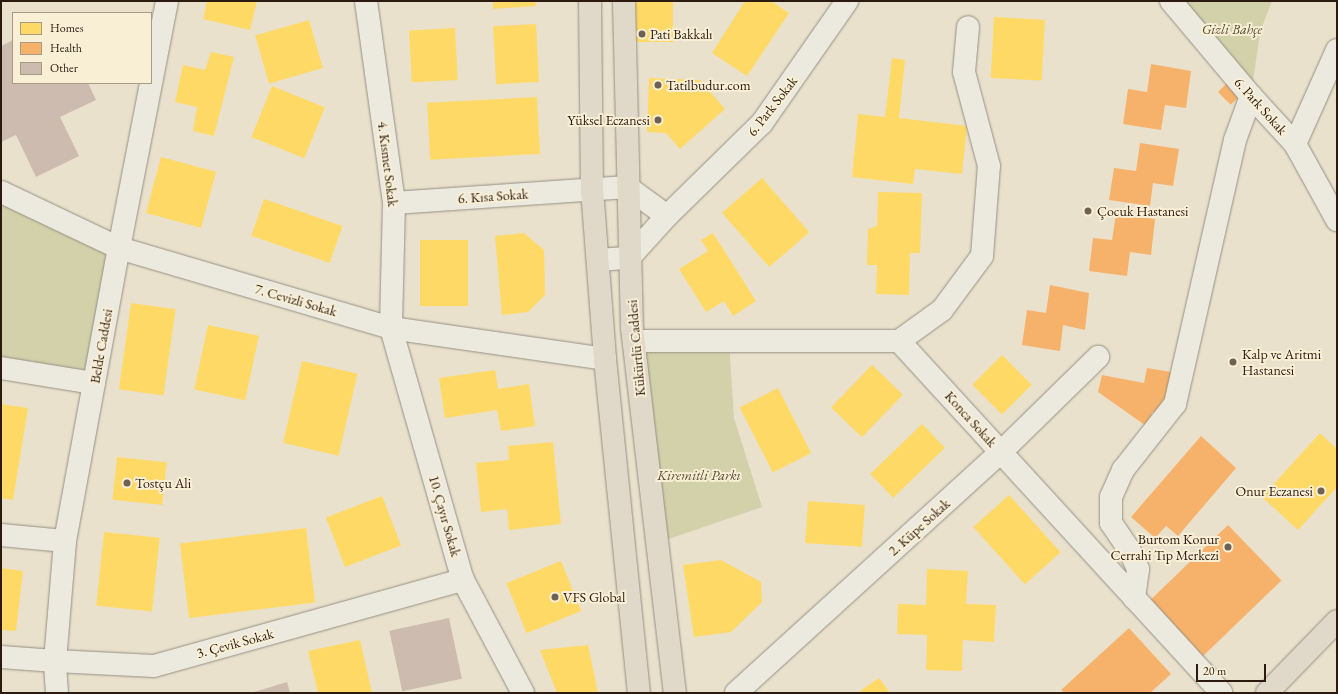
<!DOCTYPE html>
<meta charset="utf-8">
<style>
body{margin:0}
#map{position:relative;width:1338px;height:694px;overflow:hidden;background:#e9e1cc;font-family:"EB Garamond",serif}
div>[style]{position:absolute}
.green>*{inset:0;background:#d2d1aa}
.homes>*{inset:0;background:#ffd966;transform-origin:0 0}
.health>*{inset:0;background:#f6b26b;transform-origin:0 0}
.building>*{inset:0;background:#cdbbaf;transform-origin:0 0}
.roads{filter:drop-shadow(0 0 1px #969083) drop-shadow(0 0 1px #969083)}
.minor>*{height:22px;margin:-11px;padding:0 11px;transform-origin:11px;border-radius:11px;background:#ece9de}
.major>*{height:22px;margin:-11px;padding:0 11px;transform-origin:11px;border-radius:11px;background:#e0d8c9}
.dots>*{width:11px;height:11px;translate:-50% -50%;box-sizing:border-box;border:2px solid #f9efd5;border-radius:50%}
span{translate:-50% -50%;white-space:nowrap;text-align:center;line-height:1.15;-webkit-text-stroke:4px #f9efd5;paint-order:stroke}
.park-label{font-size:14px;color:#584d37;font-style:italic}
.poi-label{font-size:14px;color:#2c1a11}
.left{translate:0 -50%;text-align:left}
.right{translate:-100% -50%;text-align:right}
.street-label{font-size:14px;color:#2c1a11}
.frame{position:absolute;inset:0;border:2px solid #2c1a11;pointer-events:none}
.legend{position:absolute;left:12px;top:12px;width:140px;height:72px;box-sizing:border-box;background:#f9efd5;border:1px solid #a79a87;margin:0;padding:5px 7px;list-style:none;font-size:12px;color:#2c1a11}
.legend li{display:flex;align-items:center;gap:8px;height:20px}
.legend b{width:20px;border:1px solid #a79a87}
.scale{position:absolute;left:1196px;top:664px;width:70px;height:18px;box-sizing:border-box;border:2px solid #2c1a11;border-top:0;padding-left:5px;font-size:12px;line-height:14px;white-space:nowrap;color:#2c1a11;-webkit-text-stroke:3px #f9efd5;paint-order:stroke}
</style>
<div id="map">
<div class="green">
<i style="clip-path:polygon(1171px 1px,1272px 1px,1260px 32px,1251px 96px)"></i>
<i style="clip-path:polygon(1px 199px,109px 252px,86px 374px,1px 360px)"></i>
<i style="clip-path:polygon(634px 341px,729px 341px,734px 418px,762px 507px,657px 543px)"></i>
</div>
<div class="homes">
<i style="clip-path:polygon(207px 1px,257px 1px,250px 30px,203px 19px)"></i>
<i style="clip-path:polygon(493px 1px,535px 1px,536px 6px,493px 9px)"></i>
<i style="left:634px;top:1px;width:39px;height:41px"></i>
<i style="clip-path:polygon(745px 1px,771px 1px,789px 13px,747px 76px,712px 53px)"></i>
<i style="left:994px;top:17px;width:51px;height:61px;rotate:3deg"></i>
<i style="left:309px;top:20px;width:50px;height:56px;rotate:74deg"></i>
<i style="left:536px;top:24px;width:58px;height:43px;rotate:87deg"></i>
<i style="left:455px;top:28px;width:52px;height:46px;rotate:87deg"></i>
<i style="clip-path:polygon(211px 52px,234px 57px,214px 136px,193px 131px,197px 107px,175px 102px,183px 65px,205px 70px)"></i>
<i style="clip-path:polygon(892px 58px,905px 60px,899px 118px,967px 126px,962px 174px,915px 169px,913px 184px,852px 177px,858px 114px,885px 117px)"></i>
<i style="clip-path:polygon(649px 78px,700px 80px,725px 109px,680px 149px,666px 133px,647px 132px)"></i>
<i style="left:272px;top:86px;width:57px;height:55px;rotate:22deg"></i>
<i style="left:537px;top:97px;width:57px;height:110px;rotate:87deg"></i>
<i style="left:161px;top:157px;width:57px;height:58px;rotate:15deg"></i>
<i style="left:762px;top:178px;width:72px;height:53px;rotate:49deg"></i>
<i style="clip-path:polygon(878px 192px,922px 193px,920px 253px,910px 253px,909px 295px,876px 294px,877px 265px,867px 265px,868px 229px,877px 226px)"></i>
<i style="left:264px;top:199px;width:83px;height:39px;rotate:19deg"></i>
<i style="clip-path:polygon(524px 233px,544px 250px,545px 295px,528px 312px,502px 315px,495px 236px)"></i>
<i style="clip-path:polygon(713px 233px,756px 301px,733px 316px,724px 301px,706px 312px,679px 269px,708px 251px,701px 240px)"></i>
<i style="left:420px;top:240px;width:48px;height:66px"></i>
<i style="left:131px;top:303px;width:45px;height:87px;rotate:8deg"></i>
<i style="left:208px;top:325px;width:52px;height:66px;rotate:12deg"></i>
<i style="left:1002px;top:355px;width:42px;height:42px;rotate:45deg"></i>
<i style="left:302px;top:361px;width:57px;height:84px;rotate:13deg"></i>
<i style="left:872px;top:365px;width:43px;height:59px;rotate:44deg"></i>
<i style="clip-path:polygon(495px 370px,498px 389px,529px 384px,535px 426px,501px 431px,497px 410px,445px 418px,439px 378px)"></i>
<i style="left:778px;top:388px;width:73px;height:43px;rotate:63deg"></i>
<i style="clip-path:polygon(1px 404px,28px 408px,13px 500px,1px 498px)"></i>
<i style="left:922px;top:424px;width:33px;height:72px;rotate:46deg"></i>
<i style="clip-path:polygon(1320px 433px,1337px 449px,1337px 487px,1298px 530px,1262px 497px)"></i>
<i style="clip-path:polygon(553px 442px,561px 524px,509px 530px,507px 509px,481px 512px,476px 463px,509px 460px,508px 446px)"></i>
<i style="left:117px;top:457px;width:50px;height:43px;rotate:6deg"></i>
<i style="left:1009px;top:495px;width:77px;height:48px;rotate:48deg"></i>
<i style="left:382px;top:496px;width:53px;height:60px;rotate:69deg"></i>
<i style="left:808px;top:501px;width:57px;height:42px;rotate:4deg"></i>
<i style="left:306px;top:528px;width:75px;height:127px;rotate:83deg"></i>
<i style="left:104px;top:532px;width:56px;height:74px;rotate:6deg"></i>
<i style="clip-path:polygon(721px 560px,761px 582px,762px 602px,731px 632px,694px 637px,683px 565px)"></i>
<i style="left:561px;top:561px;width:54px;height:59px;rotate:68deg"></i>
<i style="clip-path:polygon(1px 568px,23px 571px,16px 631px,1px 630px)"></i>
<i style="clip-path:polygon(927px 569px,968px 571px,966px 604px,996px 605px,994px 642px,963px 640px,962px 671px,926px 670px,927px 635px,897px 634px,898px 604px,926px 605px)"></i>
<i style="clip-path:polygon(360px 640px,372px 693px,318px 693px,308px 651px)"></i>
<i style="clip-path:polygon(588px 645px,598px 693px,557px 693px,540px 650px)"></i>
<i style="clip-path:polygon(879px 678px,890px 693px,857px 693px)"></i>
</div>
<div class="health">
<i style="clip-path:polygon(1151px 64px,1191px 71px,1186px 108px,1165px 105px,1161px 130px,1123px 124px,1128px 89px,1147px 92px)"></i>
<i style="left:1230px;top:80px;width:18px;height:17px;rotate:45deg"></i>
<i style="clip-path:polygon(1140px 143px,1179px 149px,1173px 186px,1153px 183px,1150px 206px,1109px 200px,1114px 168px,1136px 171px)"></i>
<i style="clip-path:polygon(1116px 214px,1155px 219px,1151px 255px,1130px 252px,1127px 276px,1089px 271px,1093px 238px,1112px 240px)"></i>
<i style="clip-path:polygon(1050px 285px,1089px 293px,1085px 330px,1063px 325px,1060px 351px,1022px 345px,1027px 310px,1046px 313px)"></i>
<i style="clip-path:polygon(1147px 368px,1171px 372px,1162px 415px,1152px 412px,1149px 428px,1098px 392px,1102px 375px,1144px 383px)"></i>
<i style="clip-path:polygon(1201px 436px,1236px 468px,1178px 536px,1166px 526px,1155px 538px,1131px 517px)"></i>
<i style="left:1228px;top:525px;width:77px;height:110px;rotate:46deg"></i>
<i style="clip-path:polygon(1129px 628px,1171px 674px,1150px 693px,1064px 693px,1061px 690px)"></i>
</div>
<div class="building">
<i style="clip-path:polygon(13px 40px,13px 83px,88px 83px,96px 100px,60px 117px,79px 156px,36px 177px,16px 135px,1px 142px,1px 46px)"></i>
<i style="left:449px;top:618px;width:62px;height:61px;rotate:78deg"></i>
<i style="clip-path:polygon(287px 682px,290px 693px,251px 693px)"></i>
</div>
<div class="roads">
<div class="minor">
<i style="left:366px;top:1px;width:204px;rotate:82.1deg"></i>
<i style="left:394px;top:203px;width:125px;rotate:91.4deg"></i>
<i style="left:391px;top:328px;width:262px;rotate:74.1deg"></i>
<i style="left:463px;top:580px;width:128px;rotate:62deg"></i>
<i style="left:1171px;top:1px;width:124px;rotate:49.9deg"></i>
<i style="left:1251px;top:96px;width:65px;rotate:47.5deg"></i>
<i style="left:1295px;top:144px;width:87px;rotate:61.1deg"></i>
<i style="left:1295px;top:144px;width:103px;rotate:-65.9deg"></i>
<i style="left:1px;top:192px;width:131px;rotate:25.4deg"></i>
<i style="left:119px;top:248px;width:284px;rotate:16.4deg"></i>
<i style="left:391px;top:328px;width:216px;rotate:8.2deg"></i>
<i style="left:394px;top:203px;width:234px;rotate:-3.9deg"></i>
<i style="left:627px;top:187px;width:49px;rotate:35.9deg"></i>
<i style="left:598px;top:260px;width:31px;rotate:-4deg"></i>
<i style="left:629px;top:258px;width:57px;rotate:-47.9deg"></i>
<i style="left:667px;top:216px;width:133px;rotate:-44.4deg"></i>
<i style="left:762px;top:123px;width:149px;rotate:-55.1deg"></i>
<i style="left:634px;top:341px;width:265px"></i>
<i style="left:899px;top:341px;width:477px;rotate:47.5deg"></i>
<i style="left:899px;top:341px;width:53px;rotate:-35.8deg"></i>
<i style="left:942px;top:310px;width:67px;rotate:-53.5deg"></i>
<i style="left:982px;top:256px;width:90px;rotate:-85.6deg"></i>
<i style="left:989px;top:166px;width:97px;rotate:-104.9deg"></i>
<i style="left:964px;top:72px;width:45px;rotate:-84.9deg"></i>
<i style="left:1px;top:368px;width:94px;rotate:9.2deg"></i>
<i style="left:1px;top:535px;width:64px;rotate:5.4deg"></i>
<i style="left:1134px;top:598px;width:29px;rotate:-82deg"></i>
<i style="left:1138px;top:569px;width:20px;rotate:-114deg"></i>
<i style="left:1130px;top:551px;width:34px;rotate:-124deg"></i>
<i style="left:1111px;top:523px;width:26px;rotate:-90deg"></i>
<i style="left:1111px;top:497px;width:30px;rotate:-66deg"></i>
<i style="left:1123px;top:470px;width:84px;rotate:-51.8deg"></i>
<i style="left:1175px;top:404px;width:271px;rotate:-77.2deg"></i>
<i style="left:1235px;top:140px;width:47px;rotate:-70deg"></i>
<i style="left:1px;top:657px;width:54px;rotate:4.2deg"></i>
<i style="left:55px;top:661px;width:99px;rotate:2.9deg"></i>
<i style="left:154px;top:666px;width:321px;rotate:-15.6deg"></i>
<i style="left:57px;top:693px;width:32px;rotate:-94deg"></i>
<i style="left:55px;top:661px;width:120px;rotate:-85.2deg"></i>
<i style="left:65px;top:541px;width:298px;rotate:-79.6deg"></i>
<i style="left:119px;top:248px;width:252px;rotate:-79deg"></i>
<i style="left:736px;top:693px;width:358px;rotate:-42.3deg"></i>
<i style="left:1001px;top:452px;width:136px;rotate:-44.4deg"></i>
</div>
<div class="major">
<i style="left:590px;top:1px;width:188px;rotate:89.4deg"></i>
<i style="left:592px;top:189px;width:170px;rotate:85.6deg"></i>
<i style="left:605px;top:359px;width:336px;rotate:84.2deg"></i>
<i style="left:624px;top:1px;width:327px;rotate:88.6deg"></i>
<i style="left:632px;top:328px;width:368px;rotate:83.3deg"></i>
<i style="left:1267px;top:693px;width:100px;rotate:-45.8deg"></i>
</div>
</div>
<div class="dots">
<i style="left:642px;top:34px;background:#6e6052"></i>
<i style="left:658px;top:85px;background:#6e6052"></i>
<i style="left:658px;top:120px;background:#6e6052"></i>
<i style="left:1088px;top:211px;background:#6e6052"></i>
<i style="left:1233px;top:362px;background:#6e6052"></i>
<i style="left:127px;top:483px;background:#6e6052"></i>
<i style="left:1321px;top:491px;background:#6e6052"></i>
<i style="left:1228px;top:547px;background:#6e6052"></i>
<i style="left:555px;top:597px;background:#6e6052"></i>
</div>
<div class="park-label">
<span style="left:1232px;top:29px">Gizli Bahçe</span>
<span style="left:699px;top:475px">Kiremitli Parkı</span>
</div>
<div class="poi-label">
<span class="left" style="left:650px;top:34px">Pati Bakkalı</span>
<span class="left" style="left:666px;top:85px">Tatilbudur.com</span>
<span class="right" style="left:650px;top:120px">Yüksel Eczanesi</span>
<span class="left" style="left:1097px;top:211px">Çocuk Hastanesi</span>
<span class="left" style="left:1242px;top:362px">Kalp ve Aritmi<br>Hastanesi</span>
<span class="left" style="left:135px;top:483px">Tostçu Ali</span>
<span class="right" style="left:1313px;top:491px">Onur Eczanesi</span>
<span class="right" style="left:1219px;top:547px">Burtom Konur<br>Cerrahi Tıp Merkezi</span>
<span class="left" style="left:563px;top:597px">VFS Global</span>
</div>
<div class="street-label">
<span style="left:772px;top:106px;rotate:-52deg">6. Park Sokak</span>
<span style="left:1261px;top:106px;rotate:48deg">6. Park Sokak</span>
<span style="left:388px;top:164px;rotate:83deg">4. Kısmet Sokak</span>
<span style="left:493px;top:196px;rotate:-4deg">6. Kısa Sokak</span>
<span style="left:296px;top:300px;rotate:16deg">7. Cevizli Sokak</span>
<span style="left:101px;top:346px;rotate:-80deg">Belde Caddesi</span>
<span style="left:636px;top:348px;rotate:-95deg">Kükürtlü Caddesi</span>
<span style="left:971px;top:419px;rotate:48deg">Konca Sokak</span>
<span style="left:445px;top:516px;rotate:74deg">10. Çayır Sokak</span>
<span style="left:919px;top:527px;rotate:-42deg">2. Küpe Sokak</span>
<span style="left:235px;top:643px;rotate:-15deg">3. Çevik Sokak</span>
</div>
<div class="frame"></div>
<ul class="legend">
<li><b style="height:11px;background:#ffd966"></b>Homes</li>
<li><b style="height:11px;background:#f6b26b"></b>Health</li>
<li><b style="height:11px;background:#cdbbaf"></b>Other</li>
</ul>
<div class="scale">20 m</div>
</div>
